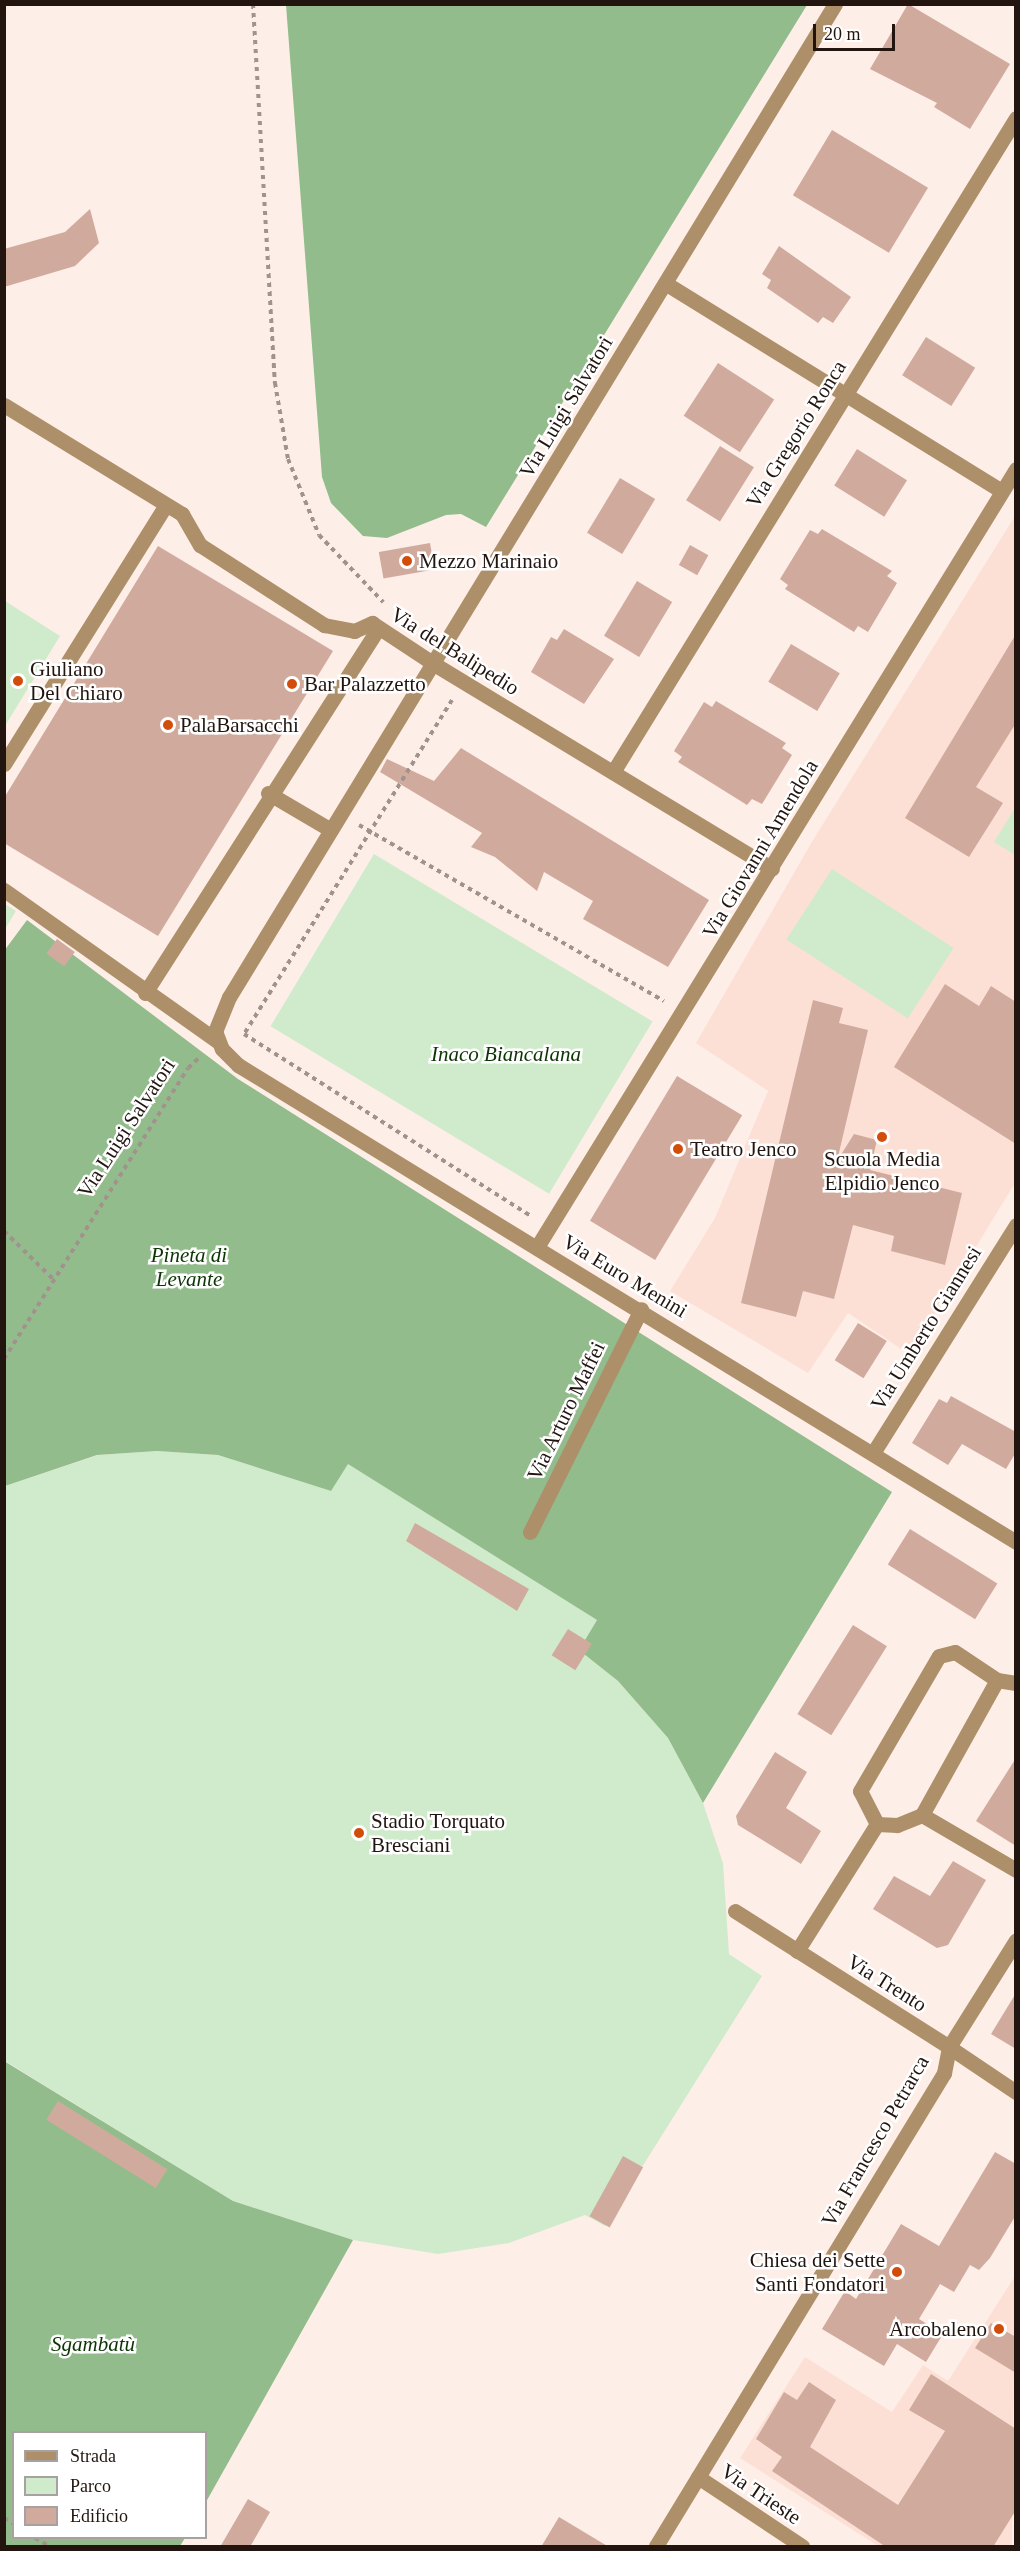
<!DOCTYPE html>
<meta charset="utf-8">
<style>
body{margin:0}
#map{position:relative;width:1020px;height:2551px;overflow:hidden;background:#feeee8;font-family:"Times New Roman",serif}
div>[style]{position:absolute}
.built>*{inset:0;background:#fde0d5}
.green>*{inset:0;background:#d0ebcb;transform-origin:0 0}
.forest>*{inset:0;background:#93bc8c}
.building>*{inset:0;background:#d0ab9d;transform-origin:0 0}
.path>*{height:4px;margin-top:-2px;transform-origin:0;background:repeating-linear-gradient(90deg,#a1928d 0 4.5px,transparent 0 9px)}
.service>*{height:15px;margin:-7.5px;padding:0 7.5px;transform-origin:7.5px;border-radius:7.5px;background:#ad906a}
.minor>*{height:15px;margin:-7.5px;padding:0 7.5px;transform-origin:7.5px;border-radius:7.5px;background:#ad906a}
.dots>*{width:16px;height:16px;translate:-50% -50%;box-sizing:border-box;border:3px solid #fff;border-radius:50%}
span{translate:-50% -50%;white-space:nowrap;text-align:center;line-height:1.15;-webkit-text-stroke:5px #fff;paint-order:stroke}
.street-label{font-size:21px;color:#221510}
.poi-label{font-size:21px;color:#221510}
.left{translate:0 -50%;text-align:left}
.right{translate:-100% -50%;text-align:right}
.park-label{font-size:21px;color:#0c3504;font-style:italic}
.frame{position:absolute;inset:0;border:6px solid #221510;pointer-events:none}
.legend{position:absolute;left:12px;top:2431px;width:195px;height:108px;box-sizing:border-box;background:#fff;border:2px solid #a7a19f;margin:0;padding:8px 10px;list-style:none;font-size:18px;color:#221510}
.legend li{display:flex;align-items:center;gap:12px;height:30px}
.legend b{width:30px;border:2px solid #a7a19f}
.scale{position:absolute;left:813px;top:24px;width:82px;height:27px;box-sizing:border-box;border:3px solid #221510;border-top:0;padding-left:8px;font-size:18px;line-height:21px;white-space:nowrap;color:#221510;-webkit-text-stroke:4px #fff;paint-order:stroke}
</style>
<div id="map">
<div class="built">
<i style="clip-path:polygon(1015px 516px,1015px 1183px,910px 1355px,848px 1313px,808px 1373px,670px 1291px,715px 1218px,768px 1091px,696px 1043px,813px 840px)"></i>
<i style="clip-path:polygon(1015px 2276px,1012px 2546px,878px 2546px,740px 2458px,805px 2357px,892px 2412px,923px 2365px,948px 2381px)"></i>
</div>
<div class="green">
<i style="clip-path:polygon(5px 601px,60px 636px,5px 726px)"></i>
<i style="clip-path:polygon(1015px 808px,1015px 855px,994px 842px)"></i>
<i style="left:374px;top:854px;width:325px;height:201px;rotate:31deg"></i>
<i style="left:832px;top:869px;width:145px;height:84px;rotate:33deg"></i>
<i style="clip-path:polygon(5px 904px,16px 911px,5px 929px)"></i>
<i style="clip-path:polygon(157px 1451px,218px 1455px,331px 1491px,347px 1463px,597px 1620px,579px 1650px,618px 1681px,668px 1738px,703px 1803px,723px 1863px,729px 1954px,762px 1976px,605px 2226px,585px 2215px,509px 2243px,438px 2254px,353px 2240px,233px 2201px,5px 2061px,5px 1486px,98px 1455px)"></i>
</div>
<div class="forest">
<i style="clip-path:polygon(286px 5px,807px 5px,486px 527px,461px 514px,446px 515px,387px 538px,363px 536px,331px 503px,322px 477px)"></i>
<i style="clip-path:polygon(27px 920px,238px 1079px,892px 1492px,703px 1803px,668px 1738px,618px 1681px,579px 1650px,597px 1620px,348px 1464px,331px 1491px,218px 1455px,157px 1451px,97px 1455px,5px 1486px,4px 951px)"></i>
<i style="clip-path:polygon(4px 2061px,233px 2201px,353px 2240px,206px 2502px,206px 2432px,14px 2432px,14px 2538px,185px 2538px,180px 2546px,5px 2546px)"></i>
</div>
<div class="building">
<i style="clip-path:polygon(908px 4px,1010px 64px,970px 129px,934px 107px,937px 103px,870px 69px)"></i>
<i style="left:832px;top:130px;width:112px;height:76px;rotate:31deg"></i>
<i style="clip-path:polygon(90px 209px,99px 243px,75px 266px,4px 287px,4px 249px,65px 232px)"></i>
<i style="clip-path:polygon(779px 246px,851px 297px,833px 323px,823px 317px,818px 323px,767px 288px,771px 280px,762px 274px)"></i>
<i style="left:926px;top:337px;width:58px;height:45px;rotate:32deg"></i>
<i style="left:718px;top:363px;width:67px;height:63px;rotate:33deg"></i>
<i style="left:720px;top:446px;width:40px;height:64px;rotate:32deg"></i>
<i style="left:857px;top:449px;width:59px;height:43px;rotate:32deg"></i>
<i style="left:620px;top:478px;width:41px;height:64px;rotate:31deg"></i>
<i style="clip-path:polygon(822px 529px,892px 571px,887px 576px,897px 583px,868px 632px,858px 626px,854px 632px,785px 589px,788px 585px,780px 579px,810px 530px,818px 534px)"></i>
<i style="left:430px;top:543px;width:27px;height:52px;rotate:80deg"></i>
<i style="left:690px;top:545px;width:21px;height:23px;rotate:29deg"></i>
<i style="clip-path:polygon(158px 546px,333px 651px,158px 936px,4px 843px,4px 798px)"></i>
<i style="left:637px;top:581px;width:41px;height:64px;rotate:31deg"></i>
<i style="clip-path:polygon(564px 629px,614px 659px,584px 704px,531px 672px,551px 637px,557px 640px)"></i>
<i style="clip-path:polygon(1016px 634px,1016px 723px,976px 787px,1003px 803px,969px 857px,905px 818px)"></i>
<i style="left:791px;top:644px;width:57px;height:44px;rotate:31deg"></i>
<i style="clip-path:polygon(716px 701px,786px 743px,782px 748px,792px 755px,762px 804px,752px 799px,747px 805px,678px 762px,682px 757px,674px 751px,704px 702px,712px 707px)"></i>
<i style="clip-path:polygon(461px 748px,709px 900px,668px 967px,583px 919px,593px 901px,544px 872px,537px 891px,495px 857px,471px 847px,482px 833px,380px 772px,387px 759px,434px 781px)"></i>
<i style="left:57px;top:939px;width:22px;height:18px;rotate:36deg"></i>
<i style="clip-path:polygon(945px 984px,979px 1006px,991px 986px,1016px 1002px,1016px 1144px,894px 1067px)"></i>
<i style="clip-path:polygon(813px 1000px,843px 1008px,839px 1023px,868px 1030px,837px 1161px,854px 1134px,877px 1140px,870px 1170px,962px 1193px,945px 1265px,891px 1251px,894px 1236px,853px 1225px,834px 1299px,803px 1291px,796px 1317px,741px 1303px)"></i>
<i style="left:677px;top:1076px;width:76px;height:169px;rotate:31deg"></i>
<i style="left:858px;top:1323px;width:34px;height:44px;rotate:32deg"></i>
<i style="clip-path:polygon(951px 1396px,1016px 1432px,1016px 1452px,1006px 1469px,962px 1444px,948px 1465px,912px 1443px,939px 1399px,947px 1403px)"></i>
<i style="clip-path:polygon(415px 1523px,529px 1589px,517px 1611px,406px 1541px)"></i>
<i style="left:910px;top:1529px;width:103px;height:42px;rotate:32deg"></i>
<i style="left:853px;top:1625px;width:40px;height:105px;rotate:32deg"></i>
<i style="left:568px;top:1629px;width:28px;height:31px;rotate:32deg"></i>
<i style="clip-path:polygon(775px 1752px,807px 1772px,786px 1808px,821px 1831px,801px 1864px,738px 1825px,736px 1816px)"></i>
<i style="clip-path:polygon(1016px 1758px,1016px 1846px,976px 1821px)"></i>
<i style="clip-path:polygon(953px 1861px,986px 1880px,948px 1945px,937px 1948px,873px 1909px,894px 1876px,930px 1896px)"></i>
<i style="clip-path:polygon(1016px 1993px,1016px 2049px,991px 2034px)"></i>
<i style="left:58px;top:2101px;width:129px;height:22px;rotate:32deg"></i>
<i style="clip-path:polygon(995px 2152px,1016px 2164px,1016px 2215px,990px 2258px,979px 2270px,970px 2265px,954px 2292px,940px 2284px,919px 2319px,943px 2334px,926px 2362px,897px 2344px,884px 2366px,822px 2329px,845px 2291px,856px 2299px,901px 2224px,939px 2246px)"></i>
<i style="left:623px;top:2156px;width:23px;height:69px;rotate:29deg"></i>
<i style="clip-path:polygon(991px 2323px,1016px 2337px,1016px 2373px,975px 2348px)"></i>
<i style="clip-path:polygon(931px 2374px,1016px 2429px,1016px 2510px,993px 2547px,886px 2547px,772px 2471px,782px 2457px,756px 2439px,784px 2392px,797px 2400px,809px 2382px,836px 2400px,810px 2447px,898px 2505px,945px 2431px,909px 2410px)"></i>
<i style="clip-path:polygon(248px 2499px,270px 2512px,250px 2547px,220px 2547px)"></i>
<i style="clip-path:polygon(559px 2517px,609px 2547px,541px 2547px)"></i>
</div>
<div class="path">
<i style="left:253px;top:4px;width:380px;rotate:86.7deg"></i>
<i style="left:275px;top:383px;width:77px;rotate:80.3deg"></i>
<i style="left:288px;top:459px;width:82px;rotate:67.8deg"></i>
<i style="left:319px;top:535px;width:93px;rotate:46.3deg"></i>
<i style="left:452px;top:700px;width:393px;rotate:121.9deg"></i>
<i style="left:244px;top:1034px;width:340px;rotate:32.4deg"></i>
<i style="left:359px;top:825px;width:352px;rotate:30deg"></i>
<i style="left:4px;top:1231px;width:69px;rotate:44.4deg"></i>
<i style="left:568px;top:1239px;width:19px;rotate:32deg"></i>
<i style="left:4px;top:1359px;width:344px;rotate:-57.7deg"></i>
<i style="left:188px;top:1068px;width:18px;rotate:-43deg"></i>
<i style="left:4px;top:2518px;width:12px;rotate:31deg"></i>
<i style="left:35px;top:2538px;width:16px;rotate:30deg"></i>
</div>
<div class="service">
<i style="left:4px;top:405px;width:209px;rotate:31.5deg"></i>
<i style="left:182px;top:514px;width:36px;rotate:60deg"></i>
<i style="left:200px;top:545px;width:148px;rotate:32.8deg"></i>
<i style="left:324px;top:625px;width:31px;rotate:11deg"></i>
<i style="left:354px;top:631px;width:20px;rotate:-24deg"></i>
<i style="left:372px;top:623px;width:74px;rotate:33.5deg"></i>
<i style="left:4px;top:764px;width:305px;rotate:-58deg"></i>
<i style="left:268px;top:793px;width:73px;rotate:30.4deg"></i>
<i style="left:4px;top:890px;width:261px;rotate:35.3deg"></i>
<i style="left:145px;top:993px;width:433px;rotate:-57.4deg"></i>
<i style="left:530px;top:1532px;width:249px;rotate:-63.5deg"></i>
<i style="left:955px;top:1652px;width:50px;rotate:33.7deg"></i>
<i style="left:997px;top:1680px;width:154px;rotate:119.1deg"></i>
<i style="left:922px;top:1815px;width:27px;rotate:158deg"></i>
<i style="left:897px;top:1825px;width:20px;rotate:-177deg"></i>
<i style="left:877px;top:1824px;width:37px;rotate:-117deg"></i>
<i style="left:860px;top:1791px;width:156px;rotate:-59.7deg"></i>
<i style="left:939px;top:1656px;width:16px;rotate:-14deg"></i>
<i style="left:997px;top:1680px;width:19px;rotate:9deg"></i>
<i style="left:922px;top:1815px;width:109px;rotate:30.3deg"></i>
<i style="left:735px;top:1911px;width:254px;rotate:32.4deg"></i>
<i style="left:797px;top:1951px;width:150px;rotate:-57.8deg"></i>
</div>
<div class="minor">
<i style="left:835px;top:4px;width:1163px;rotate:121.39deg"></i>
<i style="left:229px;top:997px;width:37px;rotate:112deg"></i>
<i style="left:215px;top:1031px;width:19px;rotate:69deg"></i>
<i style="left:222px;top:1049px;width:23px;rotate:45deg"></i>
<i style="left:238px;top:1065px;width:913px;rotate:31.51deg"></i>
<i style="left:665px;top:283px;width:396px;rotate:31.7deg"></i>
<i style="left:434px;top:664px;width:395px;rotate:31.2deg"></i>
<i style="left:613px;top:772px;width:768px;rotate:-58.36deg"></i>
<i style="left:537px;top:1247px;width:914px;rotate:-58.38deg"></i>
<i style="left:873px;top:1453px;width:269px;rotate:-57.9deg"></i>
<i style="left:949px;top:2047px;width:81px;rotate:33.9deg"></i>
<i style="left:698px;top:2477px;width:125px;rotate:33.6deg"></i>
<i style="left:656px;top:2546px;width:554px;rotate:-58.66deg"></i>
<i style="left:944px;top:2073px;width:26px;rotate:-79deg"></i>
<i style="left:949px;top:2047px;width:126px;rotate:-57.9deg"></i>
</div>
<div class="dots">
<i style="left:407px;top:561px;background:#d24d0a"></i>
<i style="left:18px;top:681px;background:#d24d0a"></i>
<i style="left:292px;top:684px;background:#d24d0a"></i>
<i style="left:168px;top:725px;background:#d24d0a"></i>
<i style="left:882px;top:1137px;background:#d24d0a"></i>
<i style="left:678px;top:1149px;background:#d24d0a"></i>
<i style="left:359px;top:1833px;background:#d24d0a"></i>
<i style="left:897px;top:2272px;background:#d24d0a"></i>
<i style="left:999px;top:2329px;background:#d24d0a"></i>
</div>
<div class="street-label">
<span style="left:566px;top:407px;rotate:-59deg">Via Luigi Salvatori</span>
<span style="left:796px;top:434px;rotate:-58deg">Via Gregorio Ronca</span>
<span style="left:455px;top:651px;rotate:32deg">Via del Balipedio</span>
<span style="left:760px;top:849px;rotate:-59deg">Via Giovanni Amendola</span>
<span style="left:126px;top:1128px;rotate:-57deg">Via Luigi Salvatori</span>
<span style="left:625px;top:1276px;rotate:31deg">Via Euro Menini</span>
<span style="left:926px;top:1328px;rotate:-58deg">Via Umberto Giannesi</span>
<span style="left:566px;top:1411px;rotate:-64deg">Via Arturo Maffei</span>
<span style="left:887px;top:1983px;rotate:32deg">Via Trento</span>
<span style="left:875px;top:2141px;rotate:-60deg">Via Francesco Petrarca</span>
<span style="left:761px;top:2494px;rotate:34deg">Via Trieste</span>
</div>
<div class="poi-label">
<span class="left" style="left:419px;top:561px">Mezzo Marinaio</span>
<span class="left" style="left:30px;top:681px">Giuliano<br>Del Chiaro</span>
<span class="left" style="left:304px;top:684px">Bar Palazzetto</span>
<span class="left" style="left:180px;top:725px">PalaBarsacchi</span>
<span class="left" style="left:690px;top:1149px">Teatro Jenco</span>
<span style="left:882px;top:1171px">Scuola Media<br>Elpidio Jenco</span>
<span class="left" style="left:371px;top:1833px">Stadio Torquato<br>Bresciani</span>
<span class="right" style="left:885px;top:2272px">Chiesa dei Sette<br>Santi Fondatori</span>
<span class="right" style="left:987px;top:2329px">Arcobaleno</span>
</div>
<div class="park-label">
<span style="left:506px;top:1054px">Inaco Biancalana</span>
<span style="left:189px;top:1267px">Pineta di<br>Levante</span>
<span style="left:93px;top:2344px">Sgambatù</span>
</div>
<div class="frame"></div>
<ul class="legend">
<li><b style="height:8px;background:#ad906a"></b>Strada</li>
<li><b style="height:16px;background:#d0ebcb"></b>Parco</li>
<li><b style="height:16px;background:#d0ab9d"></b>Edificio</li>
</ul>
<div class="scale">20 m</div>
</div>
